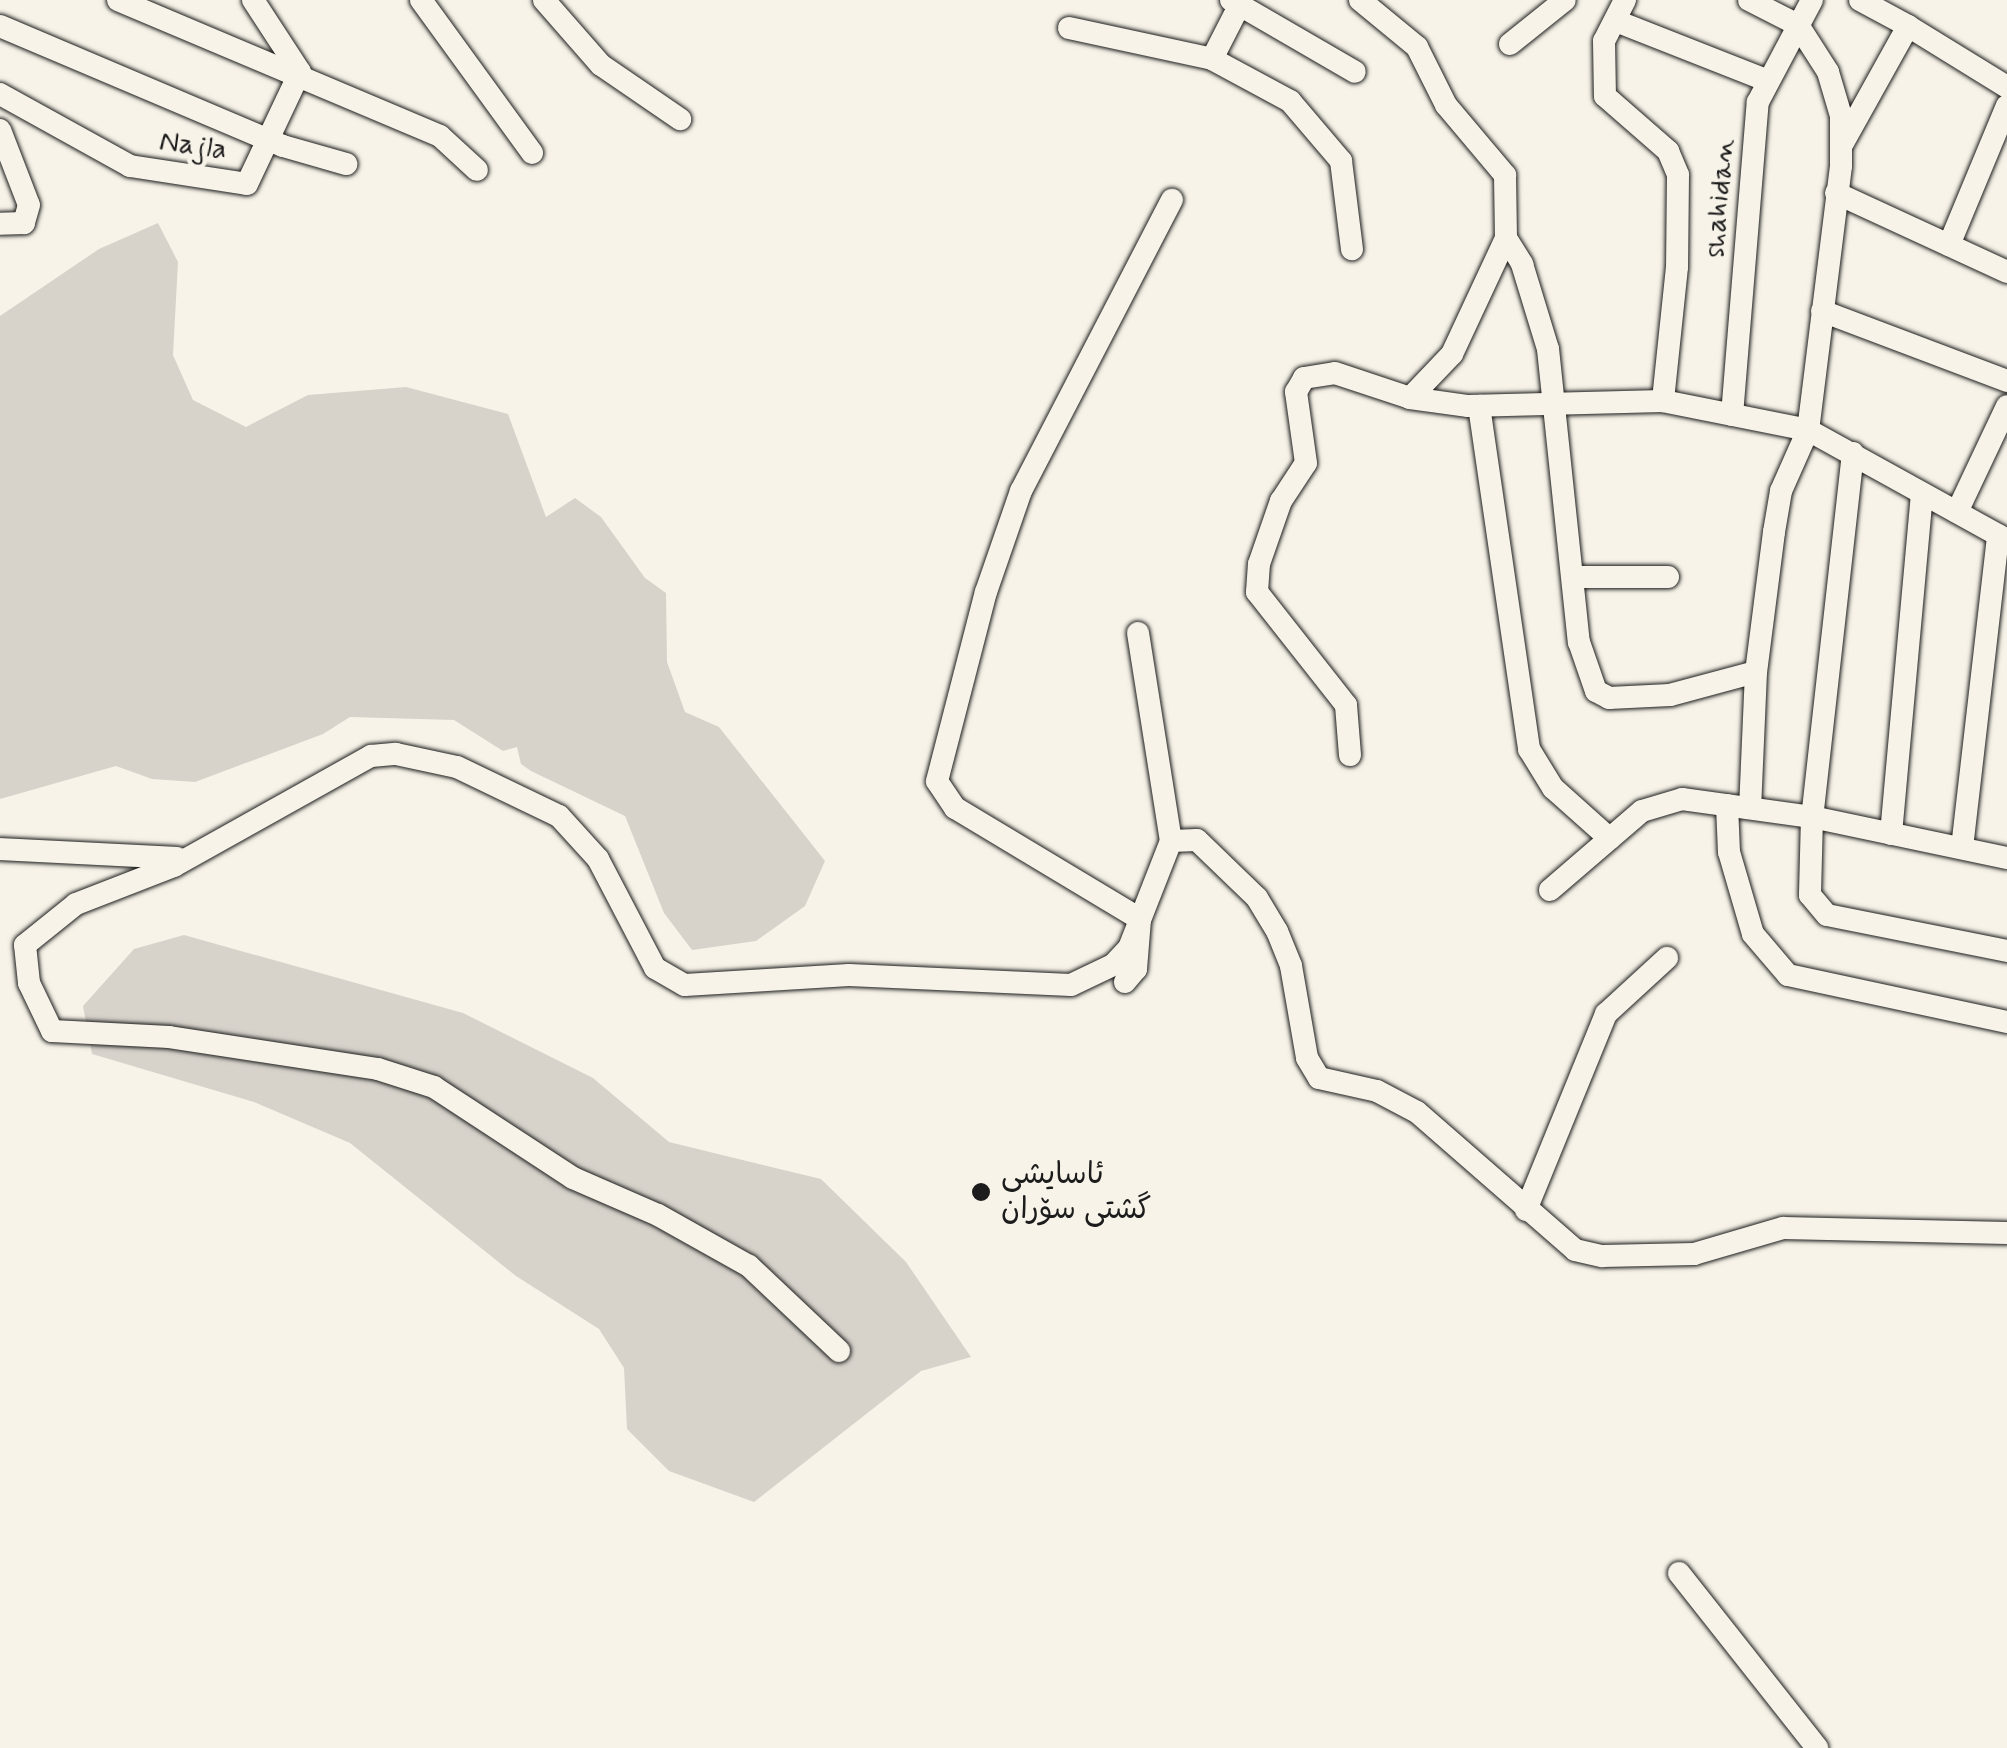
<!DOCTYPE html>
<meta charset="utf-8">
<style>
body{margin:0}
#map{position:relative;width:2007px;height:1748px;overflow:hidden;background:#f7f3e8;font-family:Mynerve,"Playpen Sans Arabic",sans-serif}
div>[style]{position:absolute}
.green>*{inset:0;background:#d7d3cb}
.roads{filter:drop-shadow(0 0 2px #1c1c1c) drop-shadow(0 0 2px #1c1c1c)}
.minor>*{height:22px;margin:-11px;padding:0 11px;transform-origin:11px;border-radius:11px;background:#f7f3e8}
.dots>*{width:28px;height:28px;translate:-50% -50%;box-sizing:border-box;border:5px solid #f7f3e8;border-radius:50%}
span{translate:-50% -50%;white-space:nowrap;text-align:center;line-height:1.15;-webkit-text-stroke:9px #f7f3e8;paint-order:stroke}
.street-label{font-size:30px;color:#1c1c1c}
.poi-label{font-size:30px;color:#1c1c1c}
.left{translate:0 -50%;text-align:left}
</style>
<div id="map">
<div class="green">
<i style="clip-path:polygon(158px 223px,178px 262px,173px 355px,193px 400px,246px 427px,308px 395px,406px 387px,508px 414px,546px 517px,575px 498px,601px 517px,645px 578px,666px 593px,667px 662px,685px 712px,719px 727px,825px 861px,805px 906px,756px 941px,692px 950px,664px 913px,625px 816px,531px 771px,521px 764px,517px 747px,503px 751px,454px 720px,350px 717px,323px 734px,195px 782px,152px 779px,116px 766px,0 799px,0 316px,99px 249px)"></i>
<i style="clip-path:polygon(184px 935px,463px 1013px,593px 1078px,669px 1142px,821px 1179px,906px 1262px,971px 1357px,921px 1371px,754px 1502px,669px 1471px,627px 1429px,624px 1368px,599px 1329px,516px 1276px,350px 1143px,254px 1102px,92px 1054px,83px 1006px,134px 949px)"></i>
</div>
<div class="roads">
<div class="minor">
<i style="left:118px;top:0;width:350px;rotate:22.9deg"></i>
<i style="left:440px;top:136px;width:50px;rotate:42.6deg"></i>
<i style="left:421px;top:0;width:189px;rotate:54deg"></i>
<i style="left:544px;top:0;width:86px;rotate:48.8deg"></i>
<i style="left:601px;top:65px;width:96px;rotate:34.4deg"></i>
<i style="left:1231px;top:0;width:143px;rotate:30.1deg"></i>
<i style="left:1360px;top:0;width:74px;rotate:39.5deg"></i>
<i style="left:1417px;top:47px;width:65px;rotate:63.4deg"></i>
<i style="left:1446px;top:105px;width:92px;rotate:49.9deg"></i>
<i style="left:1505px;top:175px;width:63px;rotate:89.1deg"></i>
<i style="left:1506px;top:238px;width:31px;rotate:58deg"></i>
<i style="left:1522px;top:264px;width:89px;rotate:73deg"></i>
<i style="left:1548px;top:349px;width:295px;rotate:84deg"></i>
<i style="left:1579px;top:642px;width:52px;rotate:70.9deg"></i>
<i style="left:1596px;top:691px;width:15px;rotate:28deg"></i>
<i style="left:1609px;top:698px;width:61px;rotate:-2.8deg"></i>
<i style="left:1670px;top:695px;width:89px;rotate:-15deg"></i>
<i style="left:1625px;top:0;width:46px;rotate:117.1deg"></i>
<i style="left:1604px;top:41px;width:55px;rotate:89deg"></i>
<i style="left:1605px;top:96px;width:84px;rotate:41.1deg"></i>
<i style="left:1668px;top:151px;width:26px;rotate:67deg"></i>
<i style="left:1678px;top:175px;width:92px;rotate:90.6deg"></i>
<i style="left:1677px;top:267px;width:135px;rotate:96deg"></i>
<i style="left:1749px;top:0;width:55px;rotate:27deg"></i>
<i style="left:1798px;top:25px;width:56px;rotate:57.4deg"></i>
<i style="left:1828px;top:72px;width:46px;rotate:73.5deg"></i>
<i style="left:1841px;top:116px;width:50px;rotate:90deg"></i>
<i style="left:1841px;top:166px;width:266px;rotate:97.1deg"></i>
<i style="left:1808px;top:430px;width:67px;rotate:113.9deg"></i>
<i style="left:1781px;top:491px;width:42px;rotate:99.7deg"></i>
<i style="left:1774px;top:532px;width:141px;rotate:97.3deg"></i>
<i style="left:1756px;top:672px;width:136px;rotate:92.5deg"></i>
<i style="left:1860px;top:0;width:55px;rotate:28.4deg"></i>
<i style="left:1616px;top:21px;width:161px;rotate:21.5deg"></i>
<i style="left:0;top:26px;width:307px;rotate:23deg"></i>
<i style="left:283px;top:146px;width:66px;rotate:15.9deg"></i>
<i style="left:1069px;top:28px;width:146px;rotate:12.2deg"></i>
<i style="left:1212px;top:59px;width:89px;rotate:28.3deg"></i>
<i style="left:1290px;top:101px;width:79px;rotate:49.6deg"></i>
<i style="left:1341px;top:161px;width:89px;rotate:82.9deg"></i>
<i style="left:1510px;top:44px;width:70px;rotate:-38.7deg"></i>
<i style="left:1212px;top:59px;width:66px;rotate:-63deg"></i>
<i style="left:0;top:94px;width:149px;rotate:29deg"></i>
<i style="left:130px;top:166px;width:118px;rotate:8.7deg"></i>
<i style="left:247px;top:184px;width:124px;rotate:-64.7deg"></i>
<i style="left:300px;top:72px;width:86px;rotate:-123.1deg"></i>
<i style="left:0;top:130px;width:80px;rotate:68.9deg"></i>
<i style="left:29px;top:205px;width:19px;rotate:106deg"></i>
<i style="left:24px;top:223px;width:24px;rotate:178deg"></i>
<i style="left:1843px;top:143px;width:134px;rotate:-60.9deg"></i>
<i style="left:1908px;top:26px;width:116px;rotate:31.6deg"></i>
<i style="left:1836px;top:193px;width:188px;rotate:24.8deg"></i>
<i style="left:1949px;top:245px;width:151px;rotate:-67.4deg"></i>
<i style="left:1822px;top:311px;width:198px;rotate:20.7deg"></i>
<i style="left:1410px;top:398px;width:61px;rotate:-46.3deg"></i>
<i style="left:1452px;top:354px;width:128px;rotate:-65deg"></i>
<i style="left:1479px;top:406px;width:347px;rotate:81.7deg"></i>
<i style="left:1529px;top:749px;width:46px;rotate:58.4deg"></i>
<i style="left:1553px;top:788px;width:76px;rotate:41.8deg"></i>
<i style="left:1732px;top:415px;width:314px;rotate:-85.3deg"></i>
<i style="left:1758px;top:102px;width:115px;rotate:-62.1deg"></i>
<i style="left:1853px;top:453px;width:366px;rotate:96.4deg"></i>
<i style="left:1812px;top:817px;width:78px;rotate:91.5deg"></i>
<i style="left:1810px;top:895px;width:26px;rotate:50deg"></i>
<i style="left:1827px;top:915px;width:184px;rotate:11.3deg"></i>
<i style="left:1957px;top:512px;width:117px;rotate:-64.7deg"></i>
<i style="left:1574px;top:577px;width:94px"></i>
<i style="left:1138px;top:633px;width:211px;rotate:81deg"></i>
<i style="left:1350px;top:755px;width:50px;rotate:-94.6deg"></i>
<i style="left:1346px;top:705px;width:144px;rotate:-128.2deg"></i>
<i style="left:1257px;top:592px;width:28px;rotate:-86deg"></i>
<i style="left:1259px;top:564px;width:67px;rotate:-70.8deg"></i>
<i style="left:1281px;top:501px;width:45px;rotate:-56.7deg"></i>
<i style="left:1306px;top:463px;width:72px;rotate:-98deg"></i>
<i style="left:1296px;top:392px;width:16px;rotate:-60deg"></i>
<i style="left:1304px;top:378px;width:31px;rotate:-9deg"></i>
<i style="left:1335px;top:373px;width:79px;rotate:18.4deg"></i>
<i style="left:1410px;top:398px;width:59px;rotate:7.9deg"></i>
<i style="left:1468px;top:406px;width:195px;rotate:-1.5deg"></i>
<i style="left:1663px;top:401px;width:148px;rotate:11.3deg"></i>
<i style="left:1808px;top:430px;width:227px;rotate:28.9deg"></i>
<i style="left:1727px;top:805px;width:47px;rotate:87.6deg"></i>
<i style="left:1729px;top:852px;width:85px;rotate:73.7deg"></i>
<i style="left:1753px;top:934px;width:54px;rotate:49.5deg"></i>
<i style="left:1788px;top:975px;width:224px;rotate:12.1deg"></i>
<i style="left:1891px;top:834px;width:342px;rotate:-84.8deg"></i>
<i style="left:1962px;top:848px;width:315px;rotate:-83.4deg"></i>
<i style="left:0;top:849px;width:177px;rotate:2.9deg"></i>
<i style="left:1550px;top:890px;width:121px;rotate:-40.7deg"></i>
<i style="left:1642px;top:811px;width:42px;rotate:-16.7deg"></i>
<i style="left:1682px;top:799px;width:131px;rotate:7.9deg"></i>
<i style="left:1812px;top:817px;width:199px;rotate:11.9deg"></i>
<i style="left:1125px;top:982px;width:17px;rotate:-50deg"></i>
<i style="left:1136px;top:969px;width:50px;rotate:-85.4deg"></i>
<i style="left:1140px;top:919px;width:216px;rotate:-149deg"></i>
<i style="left:955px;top:808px;width:32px;rotate:-124deg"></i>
<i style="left:937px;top:781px;width:195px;rotate:-75.5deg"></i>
<i style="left:986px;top:592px;width:107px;rotate:-70.9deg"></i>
<i style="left:1021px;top:491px;width:328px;rotate:-62.6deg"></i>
<i style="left:1526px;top:1210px;width:212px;rotate:-67.8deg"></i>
<i style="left:1606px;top:1014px;width:83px;rotate:-42.6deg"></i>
<i style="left:839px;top:1351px;width:124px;rotate:-136.6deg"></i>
<i style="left:749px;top:1266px;width:104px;rotate:-150.7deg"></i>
<i style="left:658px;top:1215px;width:93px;rotate:-156.5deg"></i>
<i style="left:573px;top:1178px;width:166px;rotate:-146.8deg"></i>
<i style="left:434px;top:1087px;width:59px;rotate:-162.2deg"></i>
<i style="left:378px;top:1069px;width:211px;rotate:-171.3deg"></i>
<i style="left:169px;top:1037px;width:117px;rotate:-177.1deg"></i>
<i style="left:52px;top:1031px;width:53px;rotate:-115.6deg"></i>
<i style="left:29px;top:983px;width:38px;rotate:-96deg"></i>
<i style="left:25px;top:945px;width:65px;rotate:-38.8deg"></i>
<i style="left:76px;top:904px;width:105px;rotate:-21.2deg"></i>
<i style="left:174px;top:866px;width:226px;rotate:-29.2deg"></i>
<i style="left:371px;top:756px;width:25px;rotate:-5deg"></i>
<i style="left:396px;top:754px;width:62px;rotate:12deg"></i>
<i style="left:457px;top:767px;width:113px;rotate:25.7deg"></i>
<i style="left:559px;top:816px;width:58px;rotate:47.8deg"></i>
<i style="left:598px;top:859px;width:123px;rotate:62.4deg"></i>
<i style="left:655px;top:968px;width:34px;rotate:30deg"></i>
<i style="left:685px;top:985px;width:164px;rotate:-3.5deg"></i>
<i style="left:849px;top:975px;width:222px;rotate:2.6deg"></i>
<i style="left:1071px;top:985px;width:47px;rotate:-25.5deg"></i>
<i style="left:1113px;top:965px;width:23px;rotate:-47deg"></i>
<i style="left:1129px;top:948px;width:115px;rotate:-68.6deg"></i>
<i style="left:1171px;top:841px;width:26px;rotate:-2deg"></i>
<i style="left:1197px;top:840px;width:83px;rotate:44deg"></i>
<i style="left:1257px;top:898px;width:39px;rotate:59deg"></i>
<i style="left:1277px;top:931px;width:38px;rotate:68deg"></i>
<i style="left:1291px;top:966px;width:93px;rotate:80.1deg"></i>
<i style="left:1307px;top:1058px;width:23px;rotate:59deg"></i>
<i style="left:1319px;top:1078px;width:59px;rotate:12.6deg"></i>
<i style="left:1377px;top:1091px;width:45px;rotate:27.7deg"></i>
<i style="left:1417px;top:1112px;width:210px;rotate:41.1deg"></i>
<i style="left:1575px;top:1250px;width:28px;rotate:13deg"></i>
<i style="left:1602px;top:1256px;width:92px;rotate:-1.2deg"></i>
<i style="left:1694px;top:1254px;width:93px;rotate:-16.3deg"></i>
<i style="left:1783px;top:1228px;width:224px;rotate:1.3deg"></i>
<i style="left:1679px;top:1573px;width:223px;rotate:51.7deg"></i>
</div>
</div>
<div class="dots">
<i style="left:981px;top:1192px;background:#1c1c1c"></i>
</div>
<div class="street-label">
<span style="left:193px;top:146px;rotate:8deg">Najla</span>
<span style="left:1720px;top:198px;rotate:-85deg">shahidan</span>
</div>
<div class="poi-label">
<span class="left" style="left:1001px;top:1192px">ئاسایشی<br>گشتی سۆران</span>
</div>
</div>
